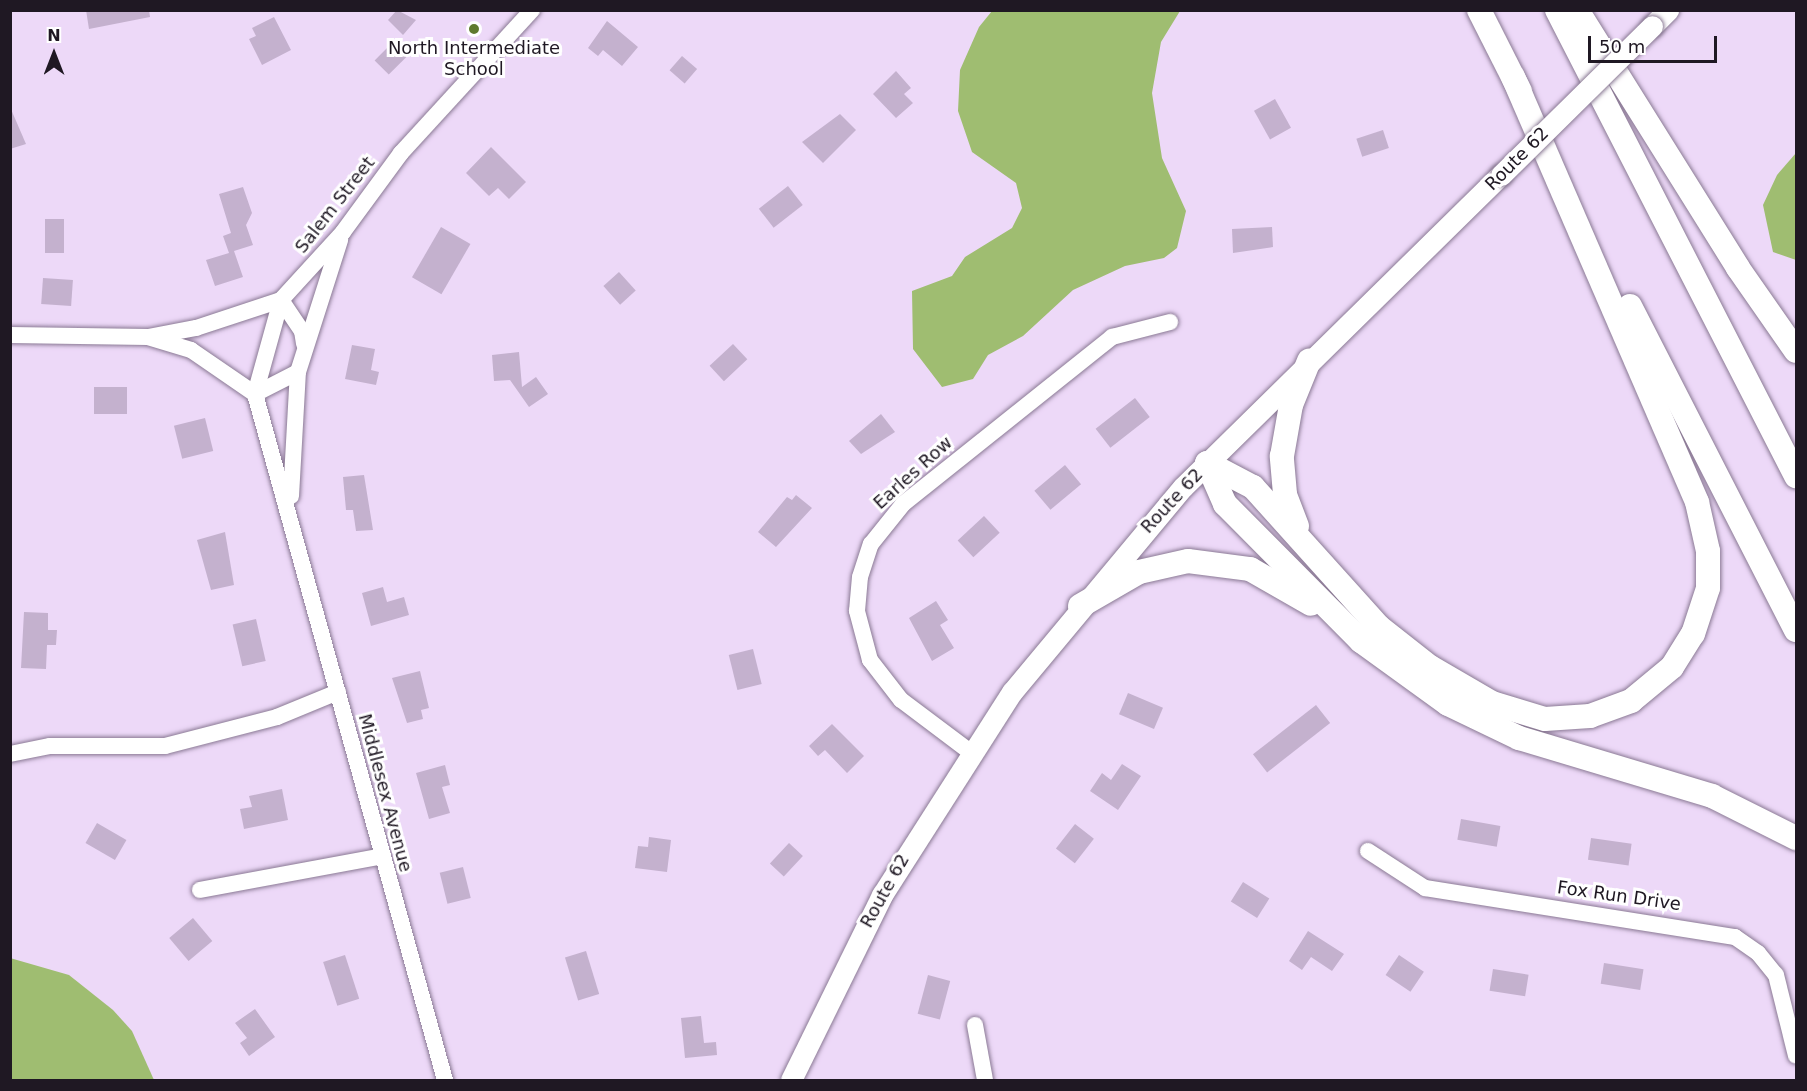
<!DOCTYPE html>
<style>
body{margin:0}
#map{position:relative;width:1807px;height:1091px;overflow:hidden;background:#edd9f8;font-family:"DejaVu Sans",sans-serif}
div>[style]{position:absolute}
.green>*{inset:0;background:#9fbd71}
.building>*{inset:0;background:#c4b1ce;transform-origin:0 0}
.roads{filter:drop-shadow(0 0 2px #8a7994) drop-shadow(0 0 2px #8a7994)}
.minor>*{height:16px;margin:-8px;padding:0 8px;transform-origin:8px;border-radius:8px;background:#fff}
.major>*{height:21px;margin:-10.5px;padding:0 10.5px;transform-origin:10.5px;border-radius:10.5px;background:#fff}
.highway>*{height:24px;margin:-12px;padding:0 12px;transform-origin:12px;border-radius:12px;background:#fff}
.bridges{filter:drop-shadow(0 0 2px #8a7994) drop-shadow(0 0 2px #8a7994)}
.major-bridge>*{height:21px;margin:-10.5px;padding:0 10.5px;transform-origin:10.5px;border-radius:10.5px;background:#fff}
.dots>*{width:16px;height:16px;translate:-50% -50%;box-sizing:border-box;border:3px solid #fff;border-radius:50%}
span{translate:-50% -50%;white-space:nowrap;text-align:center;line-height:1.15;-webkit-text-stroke:6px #fff;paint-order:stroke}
.poi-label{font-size:18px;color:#1f1823}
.street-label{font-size:18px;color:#1f1823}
.frame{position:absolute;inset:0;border:12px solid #1f1823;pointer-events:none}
.north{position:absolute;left:24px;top:24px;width:60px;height:60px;-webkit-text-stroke:4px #fff;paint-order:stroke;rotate:0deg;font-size:16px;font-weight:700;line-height:24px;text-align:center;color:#1f1823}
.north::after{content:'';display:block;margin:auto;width:21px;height:27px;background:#1f1823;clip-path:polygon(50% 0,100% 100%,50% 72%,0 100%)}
.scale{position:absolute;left:1588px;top:36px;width:129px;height:27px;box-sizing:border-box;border:3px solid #1f1823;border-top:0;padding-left:8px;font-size:18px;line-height:21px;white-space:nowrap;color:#1f1823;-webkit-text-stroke:4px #fff;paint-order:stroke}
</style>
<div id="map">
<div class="green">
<i style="clip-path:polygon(1180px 11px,1161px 42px,1152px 93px,1162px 158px,1186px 211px,1177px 248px,1164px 258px,1125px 266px,1073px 290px,1023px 336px,988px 355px,973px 379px,942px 387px,913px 349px,912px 291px,952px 276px,965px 257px,1012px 228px,1022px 208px,1016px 183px,972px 152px,958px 111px,960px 70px,979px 27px,992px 11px)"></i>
<i style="clip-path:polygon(1796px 153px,1796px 260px,1773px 252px,1763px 205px,1777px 175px)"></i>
<i style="clip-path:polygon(10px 958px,69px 975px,113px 1010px,132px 1031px,154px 1080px,11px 1080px)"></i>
</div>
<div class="building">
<i style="clip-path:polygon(86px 10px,149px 10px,150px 17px,89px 29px)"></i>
<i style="clip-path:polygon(397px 10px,416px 20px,403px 35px,388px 20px)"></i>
<i style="clip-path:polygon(274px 17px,291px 50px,262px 65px,249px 39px,256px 36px,252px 28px)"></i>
<i style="clip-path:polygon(607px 21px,638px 47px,622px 66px,603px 50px,598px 56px,588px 48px)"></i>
<i style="left:393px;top:42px;width:20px;height:26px;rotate:45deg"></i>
<i style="left:682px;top:56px;width:20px;height:19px;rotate:41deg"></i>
<i style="clip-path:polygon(896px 71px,911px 88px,904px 94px,913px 103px,896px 118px,873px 94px)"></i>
<i style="left:1275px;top:99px;width:33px;height:24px;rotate:61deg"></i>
<i style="clip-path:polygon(10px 107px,26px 144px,10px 149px)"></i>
<i style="clip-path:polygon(840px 114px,856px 130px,823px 163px,802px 142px)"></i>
<i style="left:1383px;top:130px;width:19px;height:28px;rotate:72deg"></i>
<i style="clip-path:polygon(491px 147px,526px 182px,509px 199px,498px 188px,489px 196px,466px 173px)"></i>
<i style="left:788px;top:186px;width:24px;height:37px;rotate:52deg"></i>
<i style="clip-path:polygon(243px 187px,252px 213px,246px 225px,253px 245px,234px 251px,243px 277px,215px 286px,206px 260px,229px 253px,223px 236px,231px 233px,219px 194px)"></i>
<i style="left:45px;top:219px;width:19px;height:34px"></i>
<i style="left:441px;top:227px;width:34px;height:58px;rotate:30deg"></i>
<i style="clip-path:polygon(1272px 227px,1273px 247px,1233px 253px,1232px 229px)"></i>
<i style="left:619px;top:272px;width:25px;height:21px;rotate:48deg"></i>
<i style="left:43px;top:278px;width:30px;height:26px;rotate:4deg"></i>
<i style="left:733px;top:344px;width:21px;height:32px;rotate:47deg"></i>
<i style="clip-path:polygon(352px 345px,375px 349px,371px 370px,379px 372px,376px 385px,345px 379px)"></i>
<i style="clip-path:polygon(519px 352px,522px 387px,536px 377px,548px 394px,529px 407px,510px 380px,494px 381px,492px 355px)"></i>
<i style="left:94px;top:387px;width:33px;height:27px"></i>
<i style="left:1135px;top:398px;width:24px;height:50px;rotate:52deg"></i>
<i style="clip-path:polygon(881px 414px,895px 432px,861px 454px,849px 441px)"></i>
<i style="left:205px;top:418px;width:34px;height:32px;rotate:76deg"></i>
<i style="left:1065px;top:465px;width:25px;height:40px;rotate:50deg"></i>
<i style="clip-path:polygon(364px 475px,373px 530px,356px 531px,353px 510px,346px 510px,343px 477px)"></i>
<i style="clip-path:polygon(796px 495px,812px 508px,776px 547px,758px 532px,787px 497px,792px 500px)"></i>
<i style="left:984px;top:516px;width:23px;height:36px;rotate:47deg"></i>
<i style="clip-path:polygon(225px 532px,234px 585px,211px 590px,197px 540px)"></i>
<i style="clip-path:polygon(383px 587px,387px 602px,404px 597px,409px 615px,371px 626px,362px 593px)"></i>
<i style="clip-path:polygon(936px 601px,948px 620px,940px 625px,954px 648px,932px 661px,909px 618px)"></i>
<i style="clip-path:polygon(24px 612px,48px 613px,48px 630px,57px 630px,56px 645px,47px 645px,46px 669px,21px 668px)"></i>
<i style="left:256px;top:619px;width:43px;height:24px;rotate:77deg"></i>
<i style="left:753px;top:649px;width:36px;height:25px;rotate:76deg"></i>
<i style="clip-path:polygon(420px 671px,429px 708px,421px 710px,423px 719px,407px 723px,392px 678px)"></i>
<i style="left:1128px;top:693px;width:38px;height:23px;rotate:23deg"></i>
<i style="left:1316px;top:705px;width:23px;height:80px;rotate:52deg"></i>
<i style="clip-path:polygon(832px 724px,864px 756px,847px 773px,825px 750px,818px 756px,809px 746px)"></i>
<i style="clip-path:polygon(1122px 764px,1141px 776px,1118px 810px,1090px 791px,1102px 773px,1111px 780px)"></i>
<i style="clip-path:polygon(445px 765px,450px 785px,442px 787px,450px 813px,429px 819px,416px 773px)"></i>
<i style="clip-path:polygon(282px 789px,288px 820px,244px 829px,240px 809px,252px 807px,249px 796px)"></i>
<i style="left:1461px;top:819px;width:40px;height:21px;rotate:10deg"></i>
<i style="left:97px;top:823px;width:34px;height:23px;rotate:30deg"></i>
<i style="left:1075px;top:824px;width:24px;height:31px;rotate:38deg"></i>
<i style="clip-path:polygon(649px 837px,671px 840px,667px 872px,635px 868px,638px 846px,648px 847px)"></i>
<i style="left:1591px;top:838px;width:41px;height:22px;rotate:8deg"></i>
<i style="left:789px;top:843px;width:19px;height:28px;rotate:43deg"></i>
<i style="left:463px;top:867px;width:32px;height:24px;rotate:76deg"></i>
<i style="left:1243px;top:882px;width:31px;height:23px;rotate:32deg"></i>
<i style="left:193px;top:918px;width:30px;height:31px;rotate:50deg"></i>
<i style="clip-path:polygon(1308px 931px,1344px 954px,1332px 971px,1311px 957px,1302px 970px,1289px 961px)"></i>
<i style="left:586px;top:951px;width:45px;height:22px;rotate:73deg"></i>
<i style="left:345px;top:955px;width:46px;height:23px;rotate:72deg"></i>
<i style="left:1399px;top:955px;width:30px;height:24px;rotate:34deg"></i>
<i style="left:1604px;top:963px;width:40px;height:21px;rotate:9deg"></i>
<i style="left:1493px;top:969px;width:36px;height:22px;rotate:9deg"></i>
<i style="left:928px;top:975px;width:23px;height:40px;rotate:15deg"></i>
<i style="clip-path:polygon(255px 1009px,275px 1037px,249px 1056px,240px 1043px,247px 1038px,235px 1023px)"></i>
<i style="clip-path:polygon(701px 1016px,704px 1043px,716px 1042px,717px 1055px,685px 1058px,681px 1018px)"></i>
</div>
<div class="roads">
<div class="minor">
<i style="left:281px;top:300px;width:37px;rotate:56deg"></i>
<i style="left:302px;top:331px;width:13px;rotate:81deg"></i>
<i style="left:10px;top:335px;width:138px;rotate:0.8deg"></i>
<i style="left:148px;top:337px;width:49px;rotate:-10.6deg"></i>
<i style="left:196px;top:328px;width:89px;rotate:-18.2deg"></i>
<i style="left:281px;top:300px;width:92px;rotate:-47.6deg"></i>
<i style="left:343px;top:232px;width:98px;rotate:-53.7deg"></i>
<i style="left:401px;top:153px;width:194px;rotate:-47.5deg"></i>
<i style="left:148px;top:337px;width:45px;rotate:16.8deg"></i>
<i style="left:191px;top:350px;width:78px;rotate:34.5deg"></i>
<i style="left:255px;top:394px;width:712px;rotate:74.52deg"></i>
<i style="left:255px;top:394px;width:98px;rotate:-74.5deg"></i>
<i style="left:255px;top:394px;width:48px;rotate:-27.1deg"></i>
<i style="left:291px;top:496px;width:124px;rotate:-86.8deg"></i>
<i style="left:298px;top:372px;width:139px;rotate:-72.3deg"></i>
<i style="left:969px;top:751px;width:85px;rotate:-143.1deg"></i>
<i style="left:901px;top:700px;width:51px;rotate:-127.8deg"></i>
<i style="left:870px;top:660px;width:51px;rotate:-104.9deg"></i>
<i style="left:857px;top:611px;width:34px;rotate:-85deg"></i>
<i style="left:860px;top:577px;width:35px;rotate:-72deg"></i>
<i style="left:871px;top:544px;width:51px;rotate:-51.3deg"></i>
<i style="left:903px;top:504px;width:268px;rotate:-38.6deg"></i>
<i style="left:1112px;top:337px;width:60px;rotate:-14.5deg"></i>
<i style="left:10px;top:754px;width:41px;rotate:-11.3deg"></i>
<i style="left:50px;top:746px;width:115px"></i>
<i style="left:165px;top:746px;width:116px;rotate:-14.5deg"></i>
<i style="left:277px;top:717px;width:66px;rotate:-22.3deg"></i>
<i style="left:1368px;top:851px;width:68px;rotate:33deg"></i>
<i style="left:1425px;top:888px;width:314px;rotate:9deg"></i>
<i style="left:1735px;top:937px;width:28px;rotate:35deg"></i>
<i style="left:1758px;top:953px;width:28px;rotate:51deg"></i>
<i style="left:1776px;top:975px;width:83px;rotate:76.1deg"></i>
<i style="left:200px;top:890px;width:186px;rotate:-10.5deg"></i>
<i style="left:975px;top:1025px;width:56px;rotate:79.7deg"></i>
</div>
<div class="major">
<i style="left:1652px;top:26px;width:23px;rotate:-45deg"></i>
<i style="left:791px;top:1080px;width:206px;rotate:-63.8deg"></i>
<i style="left:882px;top:895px;width:241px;rotate:-57.4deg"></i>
<i style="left:1012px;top:692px;width:267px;rotate:-50.2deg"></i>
<i style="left:1183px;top:487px;width:445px;rotate:-44.5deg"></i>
</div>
<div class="highway">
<i style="left:1479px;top:10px;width:91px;rotate:63.2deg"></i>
<i style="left:1557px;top:10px;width:524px;rotate:62.85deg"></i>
<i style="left:1577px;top:10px;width:304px;rotate:58deg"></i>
<i style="left:1738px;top:268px;width:101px;rotate:55.1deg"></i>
<i style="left:1630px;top:306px;width:364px;rotate:62.9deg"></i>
<i style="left:1207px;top:463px;width:52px;rotate:27.6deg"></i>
<i style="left:1253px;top:487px;width:188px;rotate:48deg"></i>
<i style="left:1379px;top:627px;width:65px;rotate:38.1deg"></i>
<i style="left:1430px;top:667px;width:72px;rotate:30.1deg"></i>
<i style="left:1492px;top:703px;width:55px;rotate:16.8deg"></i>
<i style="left:1545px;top:719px;width:45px;rotate:-3.8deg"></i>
<i style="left:1590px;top:716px;width:44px;rotate:-20.1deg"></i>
<i style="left:1631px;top:701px;width:53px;rotate:-39.7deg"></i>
<i style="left:1672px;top:667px;width:39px;rotate:-58deg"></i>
<i style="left:1693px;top:634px;width:48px;rotate:-71.9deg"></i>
<i style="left:1708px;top:588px;width:37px;rotate:-90deg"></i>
<i style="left:1708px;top:551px;width:50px;rotate:-102.7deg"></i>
<i style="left:1697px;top:502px;width:463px;rotate:-113.4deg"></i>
<i style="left:1207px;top:463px;width:45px;rotate:66.3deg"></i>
<i style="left:1225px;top:504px;width:193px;rotate:45.2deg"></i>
<i style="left:1361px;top:641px;width:107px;rotate:35.9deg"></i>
<i style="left:1448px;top:704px;width:79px;rotate:25.6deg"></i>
<i style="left:1519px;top:738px;width:202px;rotate:16.7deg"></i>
<i style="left:1712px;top:796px;width:94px;rotate:26.6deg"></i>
<i style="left:1297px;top:526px;width:34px;rotate:-111deg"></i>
<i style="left:1285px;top:494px;width:38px;rotate:-95deg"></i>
<i style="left:1282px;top:456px;width:52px;rotate:-80deg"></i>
<i style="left:1291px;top:405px;width:48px;rotate:-67.8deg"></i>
<i style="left:1080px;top:606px;width:68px;rotate:-30deg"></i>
<i style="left:1139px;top:572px;width:50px;rotate:-12.7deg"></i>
<i style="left:1188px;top:561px;width:63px;rotate:7.4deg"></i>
<i style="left:1250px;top:569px;width:70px;rotate:29.8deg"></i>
</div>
</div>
<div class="bridges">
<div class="major-bridge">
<i style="left:1501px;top:175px;width:212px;rotate:-44.6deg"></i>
</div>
</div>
<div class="dots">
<i style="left:474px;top:29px;background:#5f7a2e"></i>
</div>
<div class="poi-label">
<span style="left:474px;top:59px">North Intermediate<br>School</span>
</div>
<div class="street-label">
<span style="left:1517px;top:159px;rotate:-45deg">Route 62</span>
<span style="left:335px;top:205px;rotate:-52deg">Salem Street</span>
<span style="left:913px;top:473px;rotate:-42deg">Earles Row</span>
<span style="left:1172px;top:501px;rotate:-47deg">Route 62</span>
<span style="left:385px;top:793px;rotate:75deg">Middlesex Avenue</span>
<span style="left:885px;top:891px;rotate:-61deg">Route 62</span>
<span style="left:1619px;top:896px;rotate:8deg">Fox Run Drive</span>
</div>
<div class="frame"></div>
<div class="north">N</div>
<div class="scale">50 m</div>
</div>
